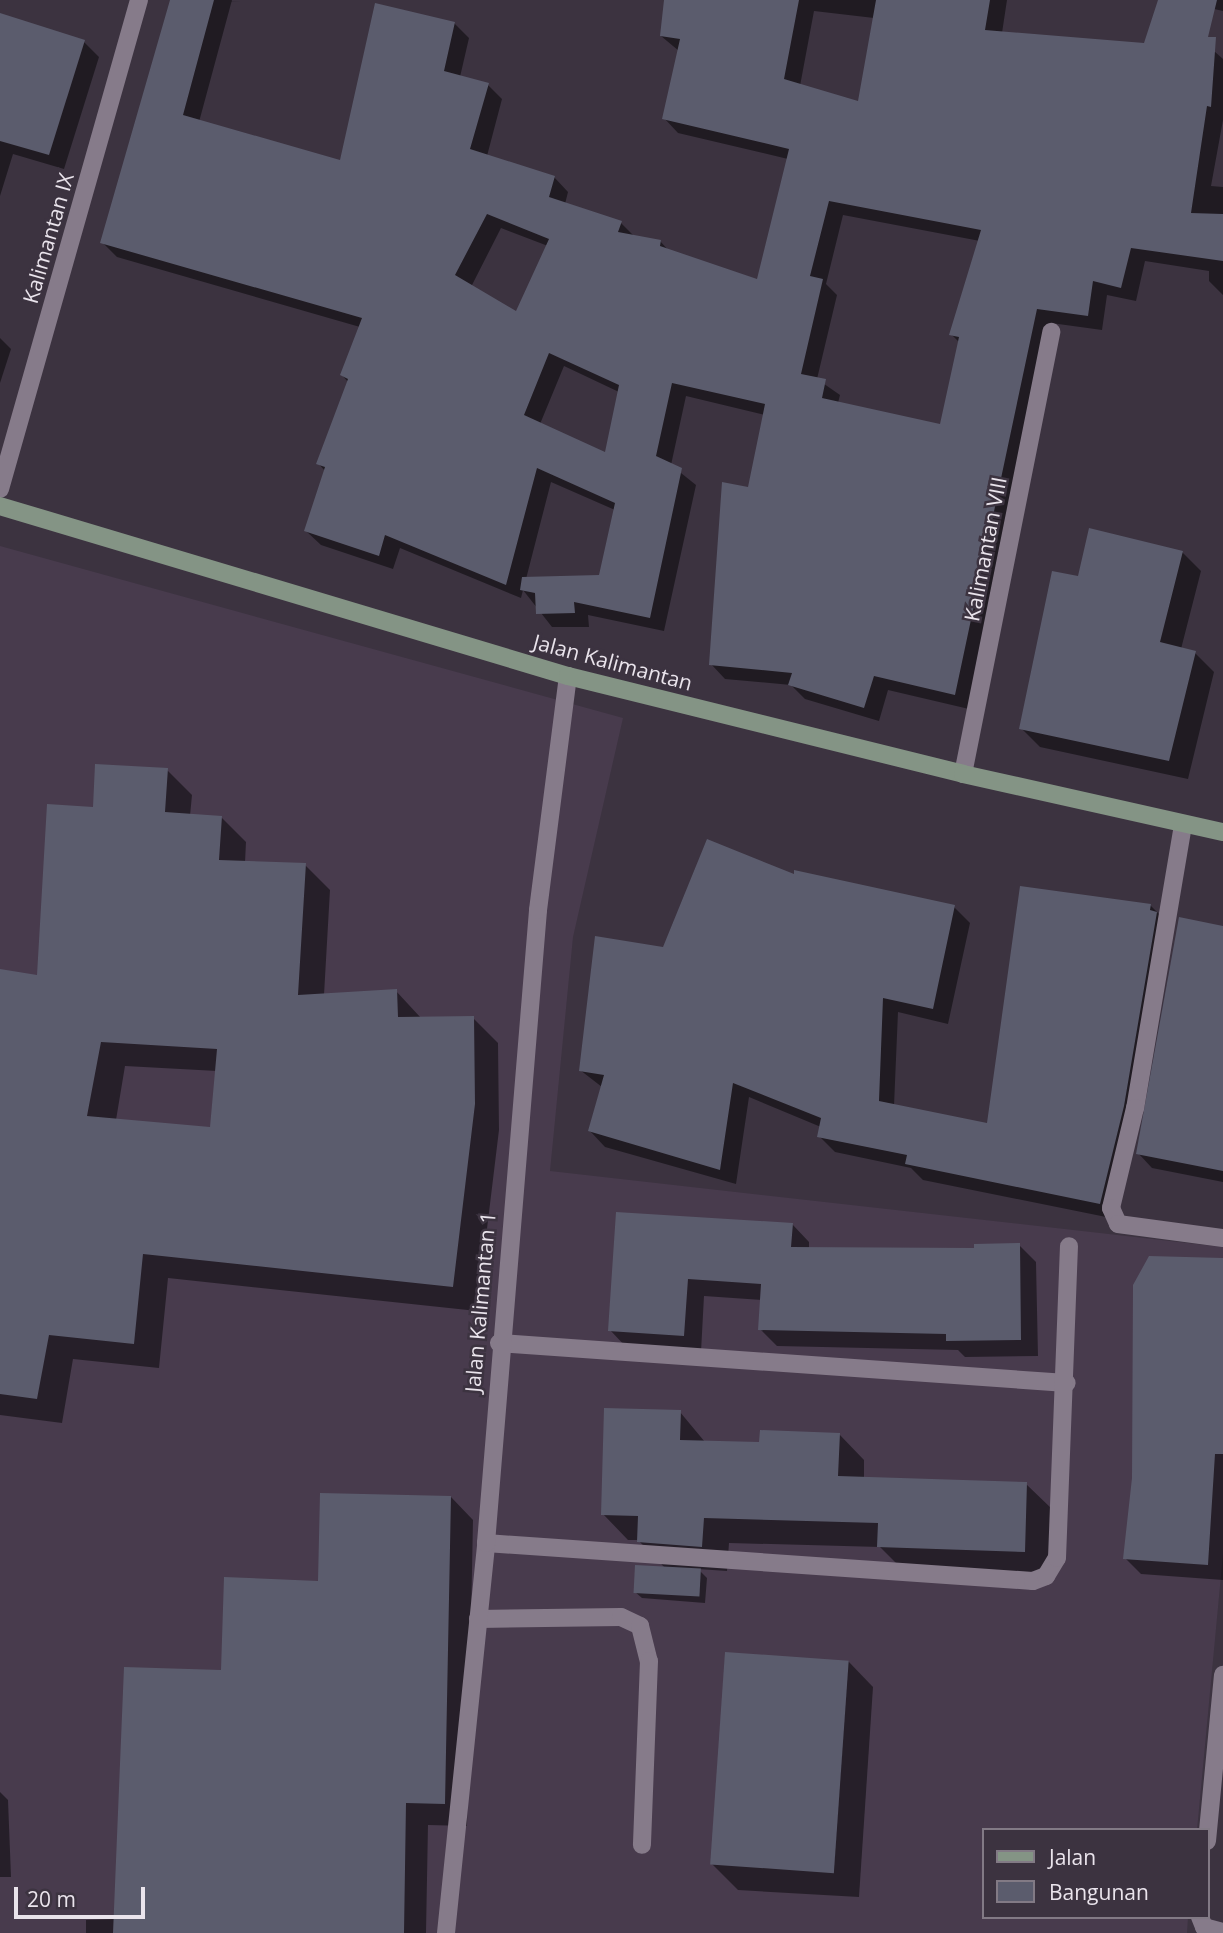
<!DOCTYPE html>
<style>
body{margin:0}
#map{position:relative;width:1223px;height:1933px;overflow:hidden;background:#3c3340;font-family:"Open Sans",sans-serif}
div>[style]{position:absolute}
.built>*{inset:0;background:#483b4d}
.shadow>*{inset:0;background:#0007}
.building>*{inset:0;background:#5b5c6d;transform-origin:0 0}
.lane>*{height:18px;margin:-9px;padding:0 9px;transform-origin:9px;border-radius:9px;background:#867b8a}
.street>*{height:18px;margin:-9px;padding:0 9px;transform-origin:9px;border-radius:9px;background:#867b8a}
.secondary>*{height:18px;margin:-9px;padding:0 9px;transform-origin:9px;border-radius:9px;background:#849485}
span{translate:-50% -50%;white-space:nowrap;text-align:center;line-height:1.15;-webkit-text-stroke:5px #3c3340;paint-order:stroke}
.street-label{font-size:21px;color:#eae4ec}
.legend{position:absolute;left:982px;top:1828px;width:228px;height:91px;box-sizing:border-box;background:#3c3340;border:2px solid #827a85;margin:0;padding:9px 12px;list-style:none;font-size:21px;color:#eae4ec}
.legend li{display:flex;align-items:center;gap:14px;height:35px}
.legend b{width:35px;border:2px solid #827a85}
.scale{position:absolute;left:14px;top:1887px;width:131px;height:32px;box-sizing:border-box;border:4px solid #eae4ec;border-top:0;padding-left:9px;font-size:21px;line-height:24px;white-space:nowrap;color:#eae4ec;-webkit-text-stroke:5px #3c3340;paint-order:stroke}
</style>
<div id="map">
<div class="built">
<i style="clip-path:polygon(0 546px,623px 718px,573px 937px,550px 1171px,1223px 1247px,1223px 1554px,1197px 1830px,983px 1830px,983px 1917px,1188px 1917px,1187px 1933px,0 1933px)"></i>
</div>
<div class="shadow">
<i style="clip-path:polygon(evenodd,171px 0,232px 0,199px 122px,341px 163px,454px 23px,469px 38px,460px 77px,488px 85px,502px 99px,487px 156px,554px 177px,568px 192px,565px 204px,621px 223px,635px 237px,660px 241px,670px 252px,758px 281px,788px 159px,678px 133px,664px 118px,679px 51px,661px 36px,666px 0,1007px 0,1002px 33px,1214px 51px,1223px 59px,1223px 120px,1211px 186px,1223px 187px,1223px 295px,1209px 281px,1209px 271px,1145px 261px,1136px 301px,1107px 295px,1102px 330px,1051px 323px,969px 709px,888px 690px,879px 721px,805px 699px,791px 685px,725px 679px,711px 664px,765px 415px,686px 396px,671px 465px,696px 485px,664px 631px,588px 615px,589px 627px,552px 627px,523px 590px,521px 598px,400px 548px,393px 569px,321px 545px,306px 531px,325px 471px,318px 463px,348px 382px,342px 375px,360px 327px,117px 257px,102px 242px,171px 0,814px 11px,874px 18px,859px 103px,800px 86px,814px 11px,171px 0,843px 215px,980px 241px,951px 334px,960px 343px,942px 426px,838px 403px,840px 395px,817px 379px,837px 295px,826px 284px,843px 215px,171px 0,501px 228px,548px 246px,517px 314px,471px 287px,501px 228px,171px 0,564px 366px,619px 392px,606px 454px,540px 424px,564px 366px,171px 0,551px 482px,615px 510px,601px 576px,526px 579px,551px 482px)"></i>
<i style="clip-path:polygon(1175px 0,1223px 0,1223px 11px)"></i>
<i style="clip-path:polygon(0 15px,84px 42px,99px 57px,64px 169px,13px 154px,0 196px)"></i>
<i style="clip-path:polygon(0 338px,11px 349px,0 383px)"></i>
<i style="clip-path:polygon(1182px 552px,1201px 571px,1181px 649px,1195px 653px,1214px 672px,1188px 779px,1040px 747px,1021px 728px,1079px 579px)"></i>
<i style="clip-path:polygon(evenodd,167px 770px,192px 795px,190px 816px,221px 817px,246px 842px,245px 863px,305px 865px,330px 890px,324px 995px,396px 991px,421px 1018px,473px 1018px,498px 1043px,499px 1130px,477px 1311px,168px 1278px,159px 1368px,73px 1359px,62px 1423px,0 1415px,0 970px,39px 977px,95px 808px,167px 770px,125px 1066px,217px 1071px,211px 1128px,116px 1120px,125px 1066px)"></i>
<i style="clip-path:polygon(795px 876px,954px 907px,970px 923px,948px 1024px,898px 1012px,894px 1106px,988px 1125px,1150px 905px,1166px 921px,1116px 1219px,923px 1180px,911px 1168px,835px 1152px,819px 1136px,821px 1127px,749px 1097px,736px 1184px,605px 1147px,590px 1131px,602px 1087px,580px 1070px,664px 949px)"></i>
<i style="clip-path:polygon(1223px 928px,1223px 1182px,1152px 1168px,1138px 1153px)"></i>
<i style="clip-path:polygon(617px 1214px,792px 1224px,809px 1242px,809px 1249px,976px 1250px,1019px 1245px,1036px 1262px,1038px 1356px,965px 1357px,958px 1350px,777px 1346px,760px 1329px,762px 1300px,704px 1296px,701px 1352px,627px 1348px,610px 1330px)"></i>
<i style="clip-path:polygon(1223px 1260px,1223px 1580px,1141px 1574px,1125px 1558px)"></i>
<i style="clip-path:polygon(680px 1412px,705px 1442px,761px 1444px,839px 1434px,864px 1460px,864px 1479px,1026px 1484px,1052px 1509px,1050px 1576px,905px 1572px,880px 1547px,729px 1543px,727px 1571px,698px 1569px,707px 1578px,705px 1603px,642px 1598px,635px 1592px,666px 1569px,638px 1540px,628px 1540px,603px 1514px)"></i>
<i style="clip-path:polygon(451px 1497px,473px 1520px,467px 1826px,428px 1825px,426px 1933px,86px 1933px,86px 1920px,115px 1919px,222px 1672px,320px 1582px)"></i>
<i style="clip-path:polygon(848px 1661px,873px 1687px,859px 1897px,738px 1890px,712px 1864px)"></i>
<i style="clip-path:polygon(0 1792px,8px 1800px,11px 1877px,0 1877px)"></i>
</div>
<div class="building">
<i style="clip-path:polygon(evenodd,170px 0,214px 0,183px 115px,340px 160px,375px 3px,455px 22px,444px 71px,489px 83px,470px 149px,555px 176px,549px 197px,622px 221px,618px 232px,661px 240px,660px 246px,757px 279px,789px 149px,662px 119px,680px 39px,660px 36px,664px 0,799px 0,784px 79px,858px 101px,876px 0,990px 0,985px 30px,1144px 43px,1158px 0,1217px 0,1208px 37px,1216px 37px,1211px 107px,1207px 106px,1191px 213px,1223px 214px,1223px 261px,1131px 248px,1121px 288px,1093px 281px,1088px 316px,1037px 309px,955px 695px,874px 676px,864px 708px,788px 685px,792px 673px,709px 665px,722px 482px,748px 487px,765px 404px,672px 383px,656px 456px,682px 468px,650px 618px,574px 602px,575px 613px,536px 614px,535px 593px,520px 590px,522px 577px,599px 575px,615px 503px,537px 468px,506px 585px,385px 535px,379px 556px,304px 531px,325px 467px,316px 464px,348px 379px,340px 375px,362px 318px,100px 243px,170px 0,829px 201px,981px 230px,949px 335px,959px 337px,940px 424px,822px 398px,826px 379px,801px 374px,823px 279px,810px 276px,829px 201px,170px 0,487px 214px,549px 239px,516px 311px,455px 275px,487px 214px,170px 0,549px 353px,619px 385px,605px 452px,524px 415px,549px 353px)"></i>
<i style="clip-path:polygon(0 13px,85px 40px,49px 155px,0 141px)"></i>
<i style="clip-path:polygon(1089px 528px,1183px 551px,1160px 642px,1196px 651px,1169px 761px,1019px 729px,1052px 571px,1078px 576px)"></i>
<i style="clip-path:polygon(evenodd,95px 764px,168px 768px,165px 812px,222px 816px,219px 860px,306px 863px,298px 995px,397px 989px,398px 1017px,474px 1016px,475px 1104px,453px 1287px,143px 1254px,134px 1344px,49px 1335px,37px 1399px,0 1394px,0 969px,37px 975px,47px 804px,93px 807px,95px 764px,101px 1042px,217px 1049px,210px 1127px,87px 1116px,101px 1042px)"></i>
<i style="clip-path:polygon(707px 839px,794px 874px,794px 870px,955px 905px,933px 1009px,883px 998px,879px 1101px,987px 1123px,1020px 886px,1151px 904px,1150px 910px,1157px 912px,1124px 1106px,1100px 1204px,905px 1164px,907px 1155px,817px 1137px,821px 1118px,733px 1083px,720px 1170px,588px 1131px,604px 1075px,579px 1071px,595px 936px,663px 947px)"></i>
<i style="clip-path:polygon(1179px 917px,1223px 926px,1223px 1171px,1136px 1154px)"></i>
<i style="clip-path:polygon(616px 1212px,793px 1223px,791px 1247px,974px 1248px,974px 1244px,1020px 1243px,1021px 1340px,946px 1341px,946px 1334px,758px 1330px,761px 1284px,688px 1279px,684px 1336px,608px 1331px)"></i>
<i style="clip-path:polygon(1149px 1256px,1223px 1258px,1223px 1454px,1215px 1454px,1208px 1565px,1123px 1559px,1132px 1478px,1133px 1285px)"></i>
<i style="clip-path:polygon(604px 1408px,681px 1410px,680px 1440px,759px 1442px,760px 1430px,840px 1433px,838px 1476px,1027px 1482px,1025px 1552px,877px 1547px,878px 1523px,704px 1518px,702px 1547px,637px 1542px,638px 1516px,601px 1515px)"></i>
<i style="clip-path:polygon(320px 1493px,451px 1496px,445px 1804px,406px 1803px,404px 1933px,113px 1933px,124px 1667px,221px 1670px,224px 1577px,318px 1581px)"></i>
<i style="left:635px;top:1565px;width:66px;height:28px;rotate:3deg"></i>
<i style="left:725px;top:1652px;width:124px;height:213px;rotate:4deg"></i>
</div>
<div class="lane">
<i style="left:499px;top:1343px;width:569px;rotate:4.03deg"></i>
<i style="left:486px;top:1543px;width:548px;rotate:3.97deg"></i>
<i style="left:1033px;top:1581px;width:14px;rotate:-21deg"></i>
<i style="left:1046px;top:1576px;width:21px;rotate:-59deg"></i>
<i style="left:1057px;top:1558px;width:312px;rotate:-87.8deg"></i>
<i style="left:478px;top:1619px;width:143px;rotate:-0.8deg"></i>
<i style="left:621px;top:1617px;width:21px;rotate:25deg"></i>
<i style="left:640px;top:1626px;width:36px;rotate:76deg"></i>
<i style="left:649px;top:1661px;width:184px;rotate:92.2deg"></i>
<i style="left:446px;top:1933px;width:392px;rotate:-84.1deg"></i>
<i style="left:486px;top:1543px;width:635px;rotate:-85.3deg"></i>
<i style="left:538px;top:910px;width:236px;rotate:-82.7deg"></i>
</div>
<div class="street">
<i style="left:0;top:489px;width:508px;rotate:-74.13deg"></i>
<i style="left:963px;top:774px;width:451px;rotate:-78.7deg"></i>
<i style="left:1183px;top:825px;width:287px;rotate:99.6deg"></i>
<i style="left:1135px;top:1108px;width:103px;rotate:103.5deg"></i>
<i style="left:1111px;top:1208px;width:17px;rotate:66deg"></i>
<i style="left:1118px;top:1224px;width:106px;rotate:7.6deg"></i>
<i style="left:1207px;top:1841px;width:167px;rotate:-84.5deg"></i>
<i style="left:1200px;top:1917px;width:11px;rotate:68deg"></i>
<i style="left:1204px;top:1927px;width:20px;rotate:15deg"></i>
</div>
<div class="secondary">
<i style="left:0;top:506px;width:593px;rotate:16.66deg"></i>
<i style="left:568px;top:676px;width:407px;rotate:13.9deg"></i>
<i style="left:963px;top:774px;width:266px;rotate:12.6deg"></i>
</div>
<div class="street-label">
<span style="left:48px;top:238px;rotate:-74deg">Kalimantan IX</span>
<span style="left:985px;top:549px;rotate:-79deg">Kalimantan VIII</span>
<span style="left:613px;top:662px;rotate:15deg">Jalan Kalimantan</span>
<span style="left:480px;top:1302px;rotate:-85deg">Jalan Kalimantan 1</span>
</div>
<ul class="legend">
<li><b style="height:9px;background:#849485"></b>Jalan</li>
<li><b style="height:19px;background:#5b5c6d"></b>Bangunan</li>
</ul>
<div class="scale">20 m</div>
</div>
